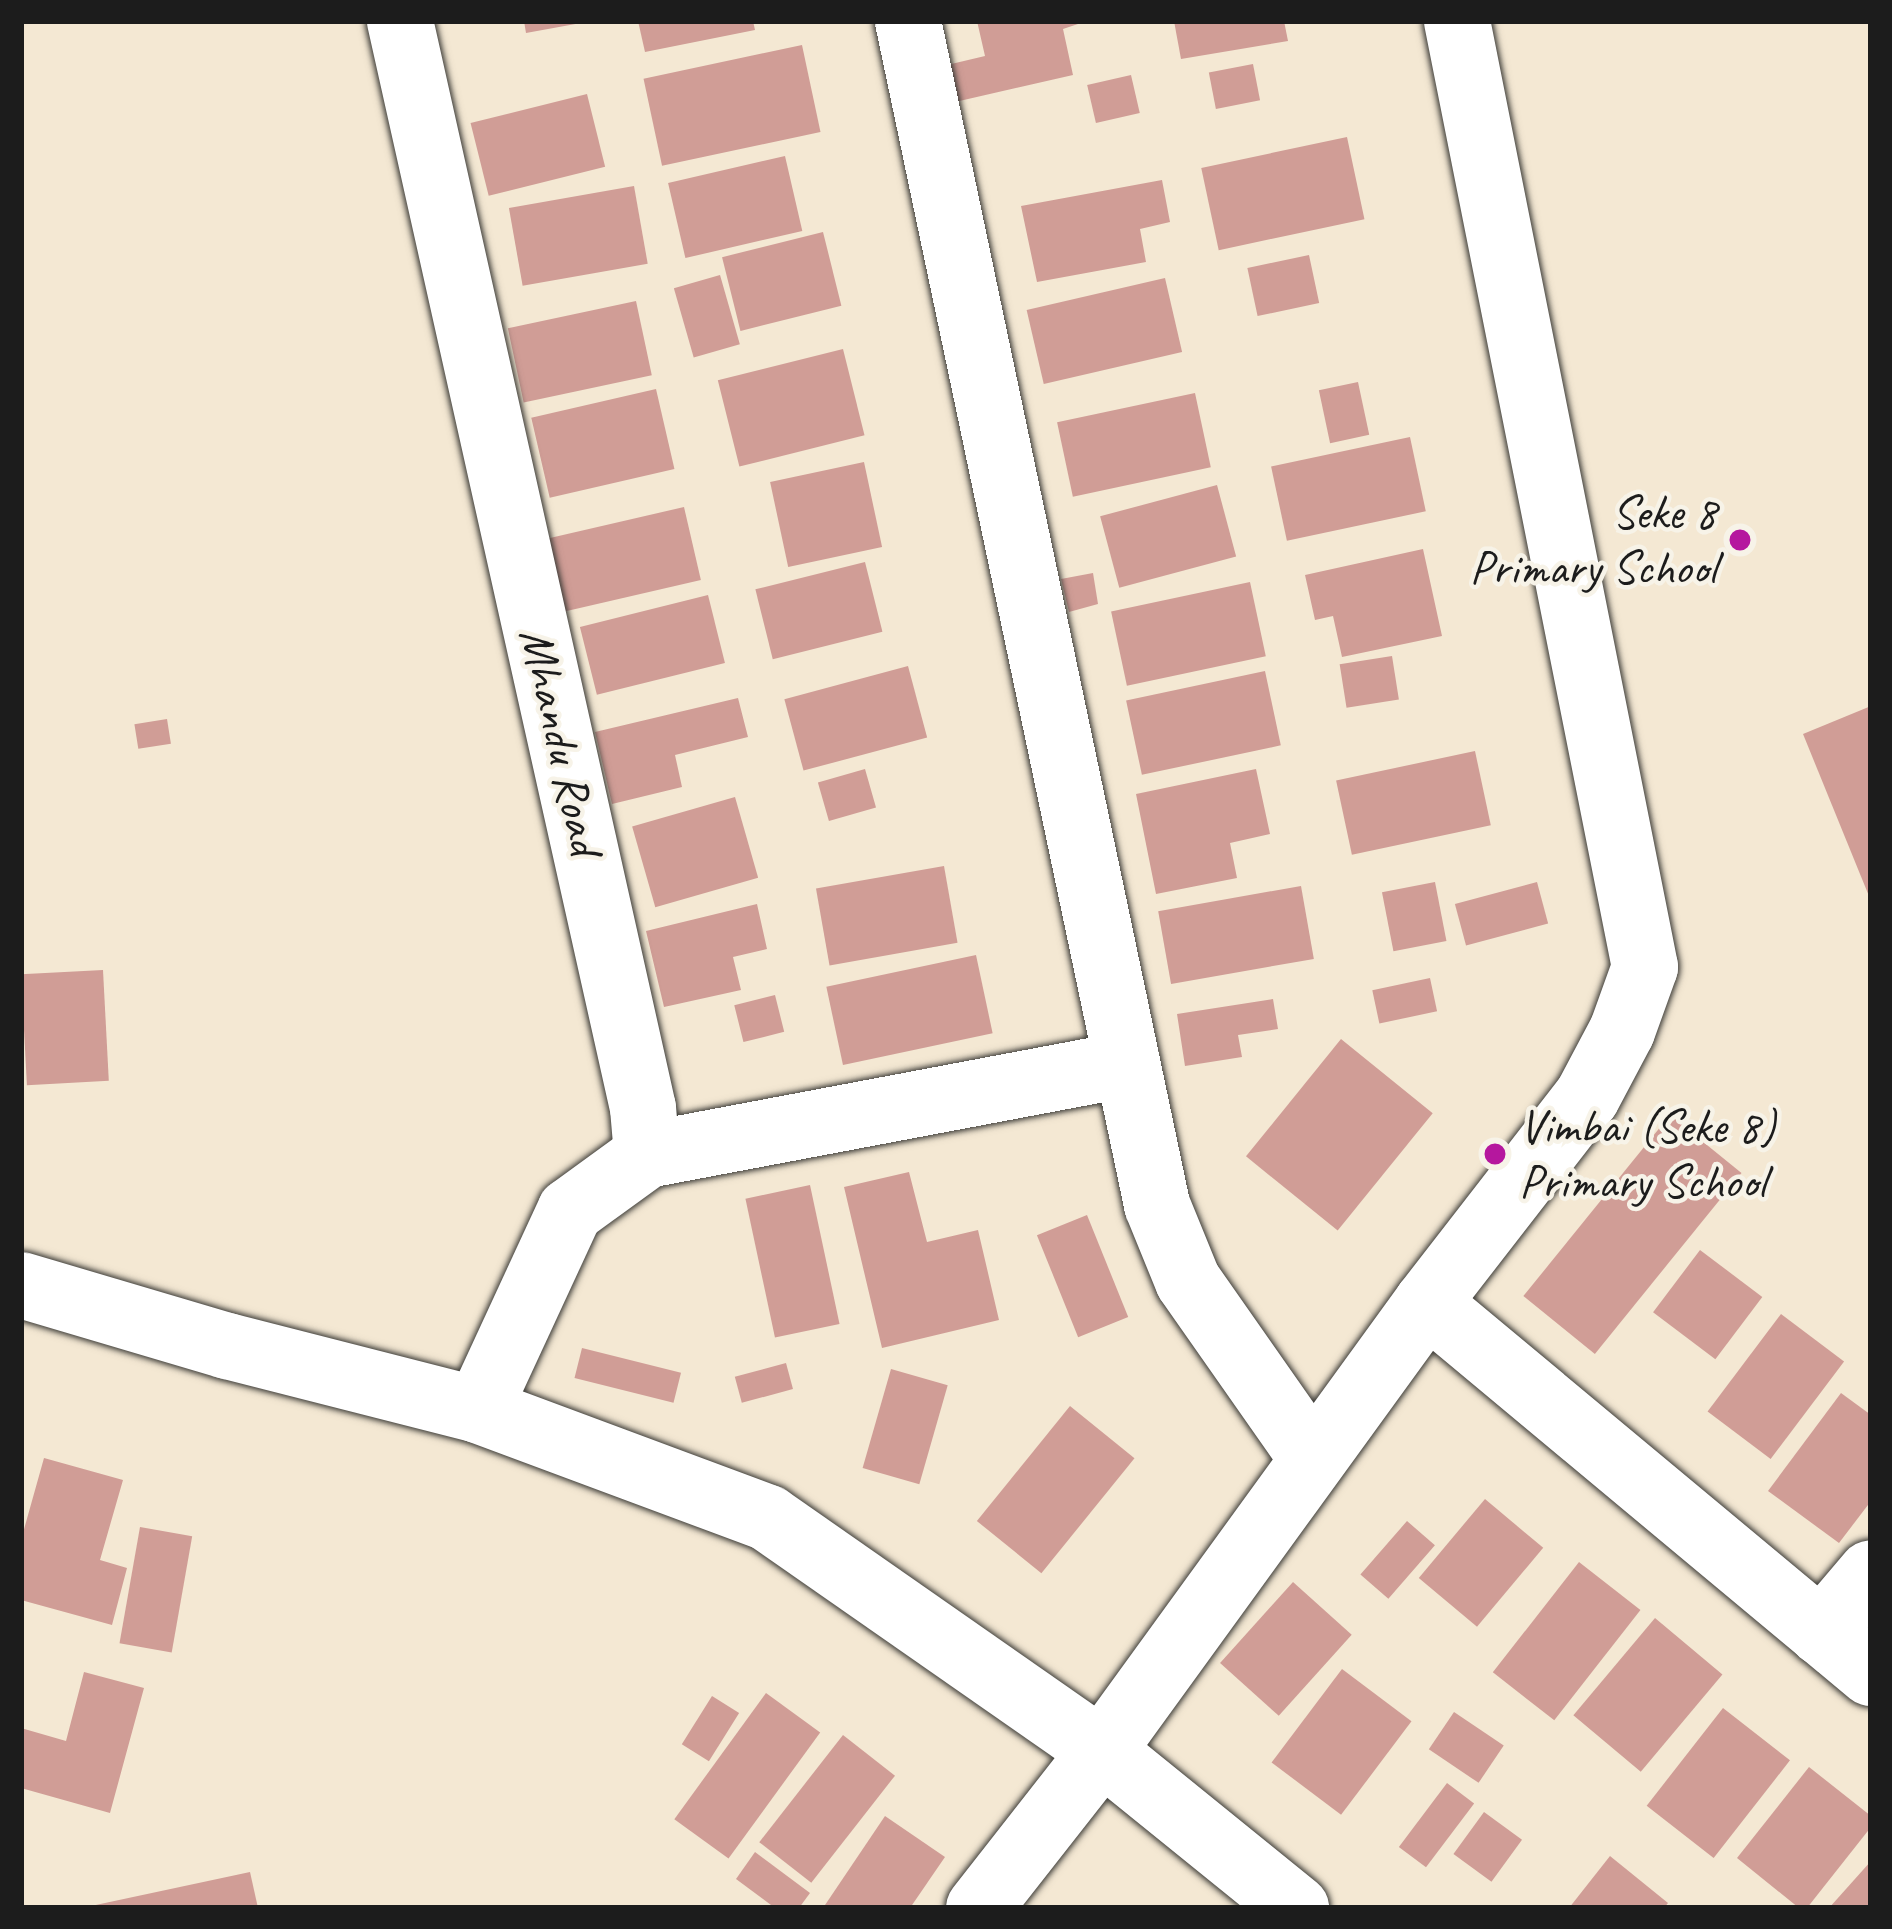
<!DOCTYPE html>
<style>
body{margin:0}
#map{position:relative;width:1892px;height:1929px;overflow:hidden;background:#f4e8d3;font-family:Caveat,sans-serif}
div>[style]{position:absolute}
.building>*{inset:0;background:#d09d96;transform-origin:0 0}
.roads{filter:drop-shadow(0 0 3px #3c3b37) drop-shadow(0 0 3px #3c3b37)}
.minor>*{height:66px;margin:-33px;padding:0 33px;transform-origin:33px;border-radius:33px;background:#fff}
.dots>*{width:33px;height:33px;translate:-50% -50%;box-sizing:border-box;border:6px solid #f7f3e8;border-radius:50%}
span{translate:-50% -50%;white-space:nowrap;text-align:center;line-height:1.15;-webkit-text-stroke:9px #f7f3e8;paint-order:stroke}
.poi-label{font-size:48px;color:#1c1c1c}
.right{translate:-100% -50%;text-align:right}
.left{translate:0 -50%;text-align:left}
.street-label{font-size:48px;color:#1c1c1c}
.frame{position:absolute;inset:0;border:24px solid #1c1c1c;pointer-events:none}
</style>
<div id="map">
<div class="building">
<i style="clip-path:polygon(524px 21px,580px 21px,581px 23px,526px 33px)"></i>
<i style="clip-path:polygon(638px 21px,753px 21px,755px 30px,645px 52px)"></i>
<i style="clip-path:polygon(977px 21px,1087px 21px,1063px 29px,1073px 75px,955px 102px,947px 65px,985px 56px)"></i>
<i style="clip-path:polygon(1174px 21px,1284px 21px,1288px 41px,1181px 59px)"></i>
<i style="left:802px;top:45px;width:89px;height:162px;rotate:78deg"></i>
<i style="left:1253px;top:64px;width:37px;height:45px;rotate:79deg"></i>
<i style="left:1131px;top:75px;width:39px;height:45px;rotate:77deg"></i>
<i style="left:587px;top:94px;width:75px;height:120px;rotate:76deg"></i>
<i style="left:1347px;top:137px;width:84px;height:149px;rotate:78deg"></i>
<i style="left:785px;top:156px;width:77px;height:120px;rotate:77deg"></i>
<i style="clip-path:polygon(1162px 180px,1170px 222px,1140px 229px,1146px 262px,1037px 282px,1021px 206px)"></i>
<i style="left:634px;top:186px;width:79px;height:127px;rotate:80deg"></i>
<i style="left:823px;top:232px;width:76px;height:104px;rotate:76deg"></i>
<i style="left:1309px;top:255px;width:49px;height:63px;rotate:78deg"></i>
<i style="left:720px;top:275px;width:72px;height:48px;rotate:74deg"></i>
<i style="left:1165px;top:278px;width:76px;height:142px;rotate:77deg"></i>
<i style="left:636px;top:301px;width:76px;height:131px;rotate:78deg"></i>
<i style="left:843px;top:349px;width:89px;height:129px;rotate:76deg"></i>
<i style="left:1358px;top:382px;width:54px;height:40px;rotate:78deg"></i>
<i style="left:656px;top:389px;width:82px;height:128px;rotate:77deg"></i>
<i style="left:1195px;top:393px;width:76px;height:141px;rotate:78deg"></i>
<i style="left:1410px;top:437px;width:76px;height:142px;rotate:78deg"></i>
<i style="left:864px;top:462px;width:87px;height:96px;rotate:78deg"></i>
<i style="left:1217px;top:485px;width:74px;height:121px;rotate:75deg"></i>
<i style="left:684px;top:507px;width:75px;height:142px;rotate:77deg"></i>
<i style="clip-path:polygon(1423px 549px,1442px 636px,1342px 657px,1333px 616px,1315px 620px,1305px 575px)"></i>
<i style="left:865px;top:562px;width:72px;height:113px;rotate:76deg"></i>
<i style="clip-path:polygon(1093px 573px,1098px 604px,1069px 612px,1061px 579px)"></i>
<i style="left:1250px;top:582px;width:76px;height:142px;rotate:78deg"></i>
<i style="left:708px;top:595px;width:70px;height:132px;rotate:76deg"></i>
<i style="left:1392px;top:656px;width:44px;height:53px;rotate:81deg"></i>
<i style="left:908px;top:666px;width:74px;height:128px;rotate:75deg"></i>
<i style="left:1265px;top:671px;width:76px;height:142px;rotate:78deg"></i>
<i style="clip-path:polygon(738px 698px,748px 737px,675px 755px,682px 787px,612px 804px,595px 732px)"></i>
<i style="clip-path:polygon(1871px 706px,1871px 901px,1803px 734px)"></i>
<i style="left:167px;top:719px;width:25px;height:33px;rotate:81deg"></i>
<i style="left:1475px;top:751px;width:76px;height:142px;rotate:78deg"></i>
<i style="left:865px;top:769px;width:40px;height:49px;rotate:74deg"></i>
<i style="clip-path:polygon(1256px 769px,1270px 834px,1230px 843px,1237px 878px,1156px 894px,1136px 794px)"></i>
<i style="left:735px;top:797px;width:84px;height:107px;rotate:74deg"></i>
<i style="left:944px;top:866px;width:78px;height:130px;rotate:80deg"></i>
<i style="left:1435px;top:882px;width:60px;height:54px;rotate:79deg"></i>
<i style="left:1537px;top:882px;width:43px;height:85px;rotate:75deg"></i>
<i style="left:1301px;top:886px;width:74px;height:145px;rotate:80deg"></i>
<i style="clip-path:polygon(757px 904px,767px 949px,733px 957px,741px 990px,664px 1007px,646px 931px)"></i>
<i style="left:976px;top:955px;width:80px;height:153px;rotate:78deg"></i>
<i style="left:103px;top:970px;width:111px;height:82px;rotate:87deg"></i>
<i style="left:1430px;top:978px;width:34px;height:59px;rotate:78deg"></i>
<i style="left:775px;top:995px;width:38px;height:42px;rotate:76deg"></i>
<i style="clip-path:polygon(1273px 999px,1278px 1029px,1238px 1035px,1242px 1057px,1185px 1066px,1177px 1014px)"></i>
<i style="left:1341px;top:1039px;width:118px;height:151px;rotate:39deg"></i>
<i style="left:1670px;top:1115px;width:92px;height:233px;rotate:39deg"></i>
<i style="clip-path:polygon(909px 1172px,927px 1242px,978px 1230px,999px 1320px,882px 1348px,844px 1187px)"></i>
<i style="left:810px;top:1185px;width:142px;height:66px;rotate:78deg"></i>
<i style="left:1087px;top:1215px;width:110px;height:54px;rotate:68deg"></i>
<i style="left:1700px;top:1250px;width:78px;height:78px;rotate:37deg"></i>
<i style="left:1781px;top:1314px;width:79px;height:122px;rotate:37deg"></i>
<i style="left:582px;top:1348px;width:102px;height:31px;rotate:14deg"></i>
<i style="left:786px;top:1363px;width:27px;height:53px;rotate:75deg"></i>
<i style="left:891px;top:1369px;width:59px;height:103px;rotate:16deg"></i>
<i style="clip-path:polygon(1841px 1393px,1871px 1415px,1871px 1501px,1839px 1543px,1768px 1491px)"></i>
<i style="left:1070px;top:1406px;width:83px;height:148px;rotate:39deg"></i>
<i style="clip-path:polygon(44px 1458px,123px 1480px,100px 1560px,127px 1568px,112px 1625px,21px 1600px,21px 1540px)"></i>
<i style="left:1485px;top:1499px;width:76px;height:103px;rotate:40deg"></i>
<i style="left:1407px;top:1521px;width:37px;height:71px;rotate:41deg"></i>
<i style="left:140px;top:1527px;width:53px;height:118px;rotate:10deg"></i>
<i style="left:1579px;top:1562px;width:78px;height:140px;rotate:38deg"></i>
<i style="left:1293px;top:1582px;width:79px;height:109px;rotate:42deg"></i>
<i style="left:1655px;top:1618px;width:88px;height:127px;rotate:40deg"></i>
<i style="left:1342px;top:1669px;width:87px;height:117px;rotate:37deg"></i>
<i style="clip-path:polygon(84px 1672px,144px 1688px,110px 1813px,21px 1788px,21px 1728px,66px 1741px)"></i>
<i style="left:766px;top:1693px;width:67px;height:156px;rotate:36deg"></i>
<i style="left:712px;top:1696px;width:32px;height:57px;rotate:32deg"></i>
<i style="left:1723px;top:1708px;width:85px;height:124px;rotate:38deg"></i>
<i style="left:1454px;top:1712px;width:60px;height:45px;rotate:34deg"></i>
<i style="left:843px;top:1735px;width:66px;height:136px;rotate:38deg"></i>
<i style="clip-path:polygon(1809px 1767px,1871px 1816px,1871px 1827px,1807px 1908px,1799px 1908px,1737px 1858px)"></i>
<i style="left:1447px;top:1783px;width:34px;height:80px;rotate:37deg"></i>
<i style="left:1484px;top:1812px;width:47px;height:52px;rotate:36deg"></i>
<i style="clip-path:polygon(885px 1816px,945px 1857px,910px 1908px,823px 1908px)"></i>
<i style="clip-path:polygon(755px 1852px,810px 1893px,799px 1908px,775px 1908px,736px 1879px)"></i>
<i style="clip-path:polygon(1610px 1856px,1668px 1903px,1664px 1908px,1569px 1908px)"></i>
<i style="clip-path:polygon(1871px 1861px,1871px 1908px,1829px 1908px)"></i>
<i style="clip-path:polygon(250px 1872px,258px 1908px,91px 1908px,91px 1906px)"></i>
</div>
<div class="roads">
<div class="minor">
<i style="left:400px;top:21px;width:1114px;rotate:77.4deg"></i>
<i style="left:643px;top:1108px;width:47px;rotate:85.1deg"></i>
<i style="left:647px;top:1155px;width:95px;rotate:144deg"></i>
<i style="left:570px;top:1211px;width:219px;rotate:114.8deg"></i>
<i style="left:908px;top:21px;width:1210px;rotate:78.12deg"></i>
<i style="left:1157px;top:1205px;width:82px;rotate:67.8deg"></i>
<i style="left:1188px;top:1281px;width:216px;rotate:55deg"></i>
<i style="left:647px;top:1155px;width:489px;rotate:-10.7deg"></i>
<i style="left:21px;top:1285px;width:215px;rotate:16.5deg"></i>
<i style="left:227px;top:1346px;width:259px;rotate:14.3deg"></i>
<i style="left:478px;top:1410px;width:309px;rotate:20.4deg"></i>
<i style="left:768px;top:1518px;width:407px;rotate:34.9deg"></i>
<i style="left:1102px;top:1751px;width:250px;rotate:39deg"></i>
<i style="left:1427px;top:1303px;width:578px;rotate:39.81deg"></i>
<i style="left:1821px;top:1632px;width:77px;rotate:-49.7deg"></i>
<i style="left:979px;top:1908px;width:199px;rotate:-51.9deg"></i>
<i style="left:1102px;top:1751px;width:553px;rotate:-54.04deg"></i>
<i style="left:1427px;top:1303px;width:261px;rotate:-52.2deg"></i>
<i style="left:1587px;top:1097px;width:75px;rotate:-62.1deg"></i>
<i style="left:1622px;top:1031px;width:68px;rotate:-70.2deg"></i>
<i style="left:1645px;top:967px;width:964px;rotate:-101.24deg"></i>
</div>
</div>
<div class="dots">
<i style="left:1740px;top:540px;background:#b5179e"></i>
<i style="left:1495px;top:1154px;background:#b5179e"></i>
</div>
<div class="poi-label">
<span class="right" style="left:1716px;top:540px">Seke 8<br>Primary School</span>
<span class="left" style="left:1519px;top:1154px">Vimbai (Seke 8)<br>Primary School</span>
</div>
<div class="street-label">
<span style="left:561px;top:741px;rotate:77deg">Mhandu Road</span>
</div>
<div class="frame"></div>
</div>
